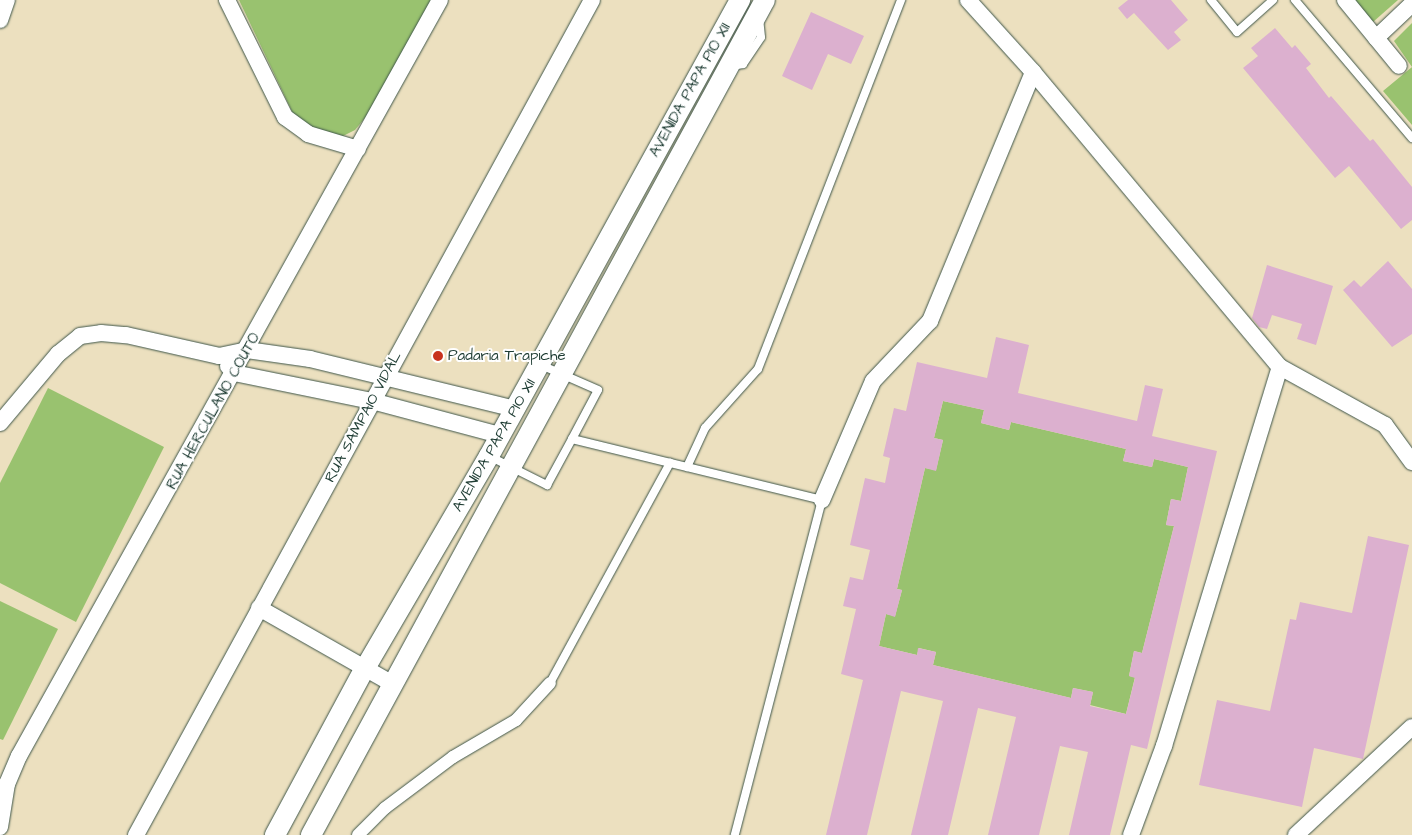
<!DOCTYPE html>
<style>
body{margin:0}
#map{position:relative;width:1412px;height:835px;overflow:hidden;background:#ece0bf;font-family:"Architects Daughter",sans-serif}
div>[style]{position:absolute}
.green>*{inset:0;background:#99c26f}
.building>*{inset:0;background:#dcb0cf}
.roads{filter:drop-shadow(0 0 1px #3e5549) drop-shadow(0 0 1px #3e5549)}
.service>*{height:8px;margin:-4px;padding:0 4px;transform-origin:4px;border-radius:4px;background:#fff}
.pedestrian>*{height:12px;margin:-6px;padding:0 6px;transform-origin:6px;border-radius:6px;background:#fff}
.minor>*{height:16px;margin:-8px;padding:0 8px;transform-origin:8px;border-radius:8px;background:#fff}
.tertiary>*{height:20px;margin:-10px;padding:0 10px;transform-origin:10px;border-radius:10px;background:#fff}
.dots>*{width:14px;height:14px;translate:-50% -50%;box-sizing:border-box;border:2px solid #fff;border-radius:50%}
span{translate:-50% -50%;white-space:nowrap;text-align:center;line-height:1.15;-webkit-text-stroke:4px #fff;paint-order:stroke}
.street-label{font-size:15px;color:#1f3d34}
.poi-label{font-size:15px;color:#1f3d34}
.left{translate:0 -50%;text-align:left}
</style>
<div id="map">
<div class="green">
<i style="clip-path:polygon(239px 0,432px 0,369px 113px,355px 130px,341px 137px,298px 124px)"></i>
<i style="clip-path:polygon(1355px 0,1398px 0,1373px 22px)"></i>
<i style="clip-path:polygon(1412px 23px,1412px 125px,1383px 91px,1412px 67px,1394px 41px)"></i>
<i style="clip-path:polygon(48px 388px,164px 447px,76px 622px,0 583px,0 483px)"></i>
<i style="clip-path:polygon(943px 401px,984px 410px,981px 423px,1009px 430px,1011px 422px,1126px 449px,1123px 461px,1152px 467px,1154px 459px,1188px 467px,1181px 501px,1171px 499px,1166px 525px,1174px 526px,1142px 653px,1134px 651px,1129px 676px,1135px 677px,1126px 714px,1090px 705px,1093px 692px,1073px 688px,1071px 698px,933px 665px,936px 652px,919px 648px,917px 655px,879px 646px,886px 614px,895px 616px,902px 590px,897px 589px,925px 468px,936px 470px,943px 440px,934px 438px)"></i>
<i style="clip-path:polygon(0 601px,58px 629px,3px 740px,0 739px)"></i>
</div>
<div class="building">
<i style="clip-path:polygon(1128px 0,1171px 0,1188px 20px,1174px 32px,1181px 40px,1168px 50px,1134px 13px,1127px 19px,1118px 8px)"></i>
<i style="clip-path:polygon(811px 12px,864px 36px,851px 64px,828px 54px,812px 90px,782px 76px)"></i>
<i style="clip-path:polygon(1275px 28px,1292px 48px,1295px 45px,1311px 64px,1306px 68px,1329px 98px,1331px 96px,1370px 141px,1373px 139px,1412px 187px,1412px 220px,1401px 229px,1349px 166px,1335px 178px,1243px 68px,1258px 56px,1251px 48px)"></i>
<i style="clip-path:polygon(1388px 261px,1412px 289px,1412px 334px,1392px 347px,1343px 290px,1354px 280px,1361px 287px)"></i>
<i style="clip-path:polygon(1267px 265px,1333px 286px,1316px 345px,1297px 339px,1302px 324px,1272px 315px,1267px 329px,1259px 327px,1252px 318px)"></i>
<i style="clip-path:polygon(evenodd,996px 337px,1029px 345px,1018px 393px,1137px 421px,1145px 385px,1163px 389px,1152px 436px,1217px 451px,1147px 749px,1131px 745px,1110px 835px,1069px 835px,1088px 752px,1060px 746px,1039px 835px,988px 835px,1016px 717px,978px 708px,948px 835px,911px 835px,943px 701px,901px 691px,867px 835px,826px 835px,863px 680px,841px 674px,856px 609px,843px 606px,850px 577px,863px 580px,870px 550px,850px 545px,865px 478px,885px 483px,890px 458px,883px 456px,894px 408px,906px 411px,917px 362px,987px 378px,996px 337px,943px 401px,984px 410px,981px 423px,1009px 430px,1011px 422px,1126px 449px,1123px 461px,1152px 467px,1154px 459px,1188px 467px,1181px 501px,1171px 499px,1166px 525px,1174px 526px,1142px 653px,1134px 651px,1129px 676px,1135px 678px,1126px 714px,1090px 706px,1093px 692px,1073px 688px,1071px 698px,933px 665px,936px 652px,918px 648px,917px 655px,879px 646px,886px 614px,895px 617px,902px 590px,897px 589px,925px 468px,936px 471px,943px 440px,934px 438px,943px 401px)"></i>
<i style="clip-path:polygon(1368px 536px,1409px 545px,1363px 759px,1314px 748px,1302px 807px,1199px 785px,1217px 700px,1270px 711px,1290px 619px,1296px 620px,1300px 602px,1352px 613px)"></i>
</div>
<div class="roads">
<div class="service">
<i style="left:1211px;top:0;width:41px;rotate:50.9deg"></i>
<i style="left:1237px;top:32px;width:48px;rotate:-41.6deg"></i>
<i style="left:1295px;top:0;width:181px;rotate:49.7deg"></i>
<i style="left:732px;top:66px;width:11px;rotate:-10deg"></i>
<i style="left:743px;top:64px;width:32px;rotate:-56deg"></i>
<i style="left:761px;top:37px;width:18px;rotate:-96deg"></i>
<i style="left:572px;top:439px;width:257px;rotate:13.7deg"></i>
<i style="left:822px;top:500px;width:346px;rotate:104.6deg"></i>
<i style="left:491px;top:457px;width:63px;rotate:26.6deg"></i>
<i style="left:547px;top:485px;width:52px;rotate:-61.5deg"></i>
<i style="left:572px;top:439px;width:55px;rotate:-62deg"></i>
<i style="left:598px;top:390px;width:62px;rotate:-156.3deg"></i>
<i style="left:687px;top:467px;width:43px;rotate:-65.2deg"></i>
<i style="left:705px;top:428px;width:79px;rotate:-48.1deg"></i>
<i style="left:758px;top:369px;width:396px;rotate:-68.8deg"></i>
<i style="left:550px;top:683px;width:251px;rotate:-61.4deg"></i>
</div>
<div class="pedestrian">
<i style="left:358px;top:835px;width:38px;rotate:-45deg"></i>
<i style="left:385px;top:808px;width:85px;rotate:-36.9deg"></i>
<i style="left:453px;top:757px;width:73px;rotate:-30.4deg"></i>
<i style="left:516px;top:720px;width:50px;rotate:-47.4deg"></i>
</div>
<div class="minor">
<i style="left:227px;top:0;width:131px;rotate:63.6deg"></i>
<i style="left:285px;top:117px;width:29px;rotate:36deg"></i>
<i style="left:308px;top:134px;width:52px;rotate:16.7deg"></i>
<i style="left:968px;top:0;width:97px;rotate:47.9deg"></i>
<i style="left:1033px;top:72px;width:385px;rotate:50.1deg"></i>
<i style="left:1345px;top:0;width:85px;rotate:50.7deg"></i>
<i style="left:0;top:20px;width:21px;rotate:-71deg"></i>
<i style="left:1376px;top:38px;width:50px;rotate:-43.4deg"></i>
<i style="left:228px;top:366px;width:9px;rotate:49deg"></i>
<i style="left:234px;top:373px;width:141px;rotate:11.5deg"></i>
<i style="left:372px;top:401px;width:132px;rotate:14.9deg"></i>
<i style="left:0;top:423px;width:90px;rotate:-50deg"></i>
<i style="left:58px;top:354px;width:28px;rotate:-39deg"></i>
<i style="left:80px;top:336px;width:21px;rotate:-8deg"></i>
<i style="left:101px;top:333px;width:25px;rotate:5deg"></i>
<i style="left:126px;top:335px;width:95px;rotate:12.7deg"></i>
<i style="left:219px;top:356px;width:29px;rotate:-12deg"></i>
<i style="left:247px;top:350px;width:64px;rotate:8.1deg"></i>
<i style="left:310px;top:359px;width:211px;rotate:13.7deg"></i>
<i style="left:822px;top:500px;width:129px;rotate:-66.8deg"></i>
<i style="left:873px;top:381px;width:83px;rotate:-46.5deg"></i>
<i style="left:930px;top:321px;width:269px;rotate:-67.5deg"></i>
<i style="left:259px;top:608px;width:154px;rotate:29.6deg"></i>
<i style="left:0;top:827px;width:44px;rotate:-80.8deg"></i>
<i style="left:7px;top:784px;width:30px;rotate:-67deg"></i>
<i style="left:19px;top:756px;width:865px;rotate:-60.89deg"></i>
<i style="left:136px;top:835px;width:951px;rotate:-61.36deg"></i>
<i style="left:1131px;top:835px;width:95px;rotate:-69.7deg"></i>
<i style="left:1164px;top:746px;width:396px;rotate:-73deg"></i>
<i style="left:1280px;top:367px;width:120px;rotate:28.9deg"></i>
<i style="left:1385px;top:425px;width:46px;rotate:53.9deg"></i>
<i style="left:1296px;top:835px;width:158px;rotate:-43deg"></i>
</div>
<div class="tertiary">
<i style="left:275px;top:835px;width:187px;rotate:-61.7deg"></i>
<i style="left:364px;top:670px;width:248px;rotate:-59.7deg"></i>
<i style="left:489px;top:456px;width:521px;rotate:-61.17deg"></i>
<i style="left:311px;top:835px;width:950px;rotate:-61.47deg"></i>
</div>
</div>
<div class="dots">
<i style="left:438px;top:356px;background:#c8321e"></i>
</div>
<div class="street-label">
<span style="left:690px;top:90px;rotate:-61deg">AVENIDA PAPA PIO XII</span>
<span style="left:213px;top:411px;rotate:-61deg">RUA HERCULANO COUTO</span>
<span style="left:363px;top:417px;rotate:-62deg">RUA SAMPAIO VIDAL</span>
<span style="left:494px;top:445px;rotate:-60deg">AVENIDA PAPA PIO XII</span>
</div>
<div class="poi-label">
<span class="left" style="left:448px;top:356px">Padaria Trapiche</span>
</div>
</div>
